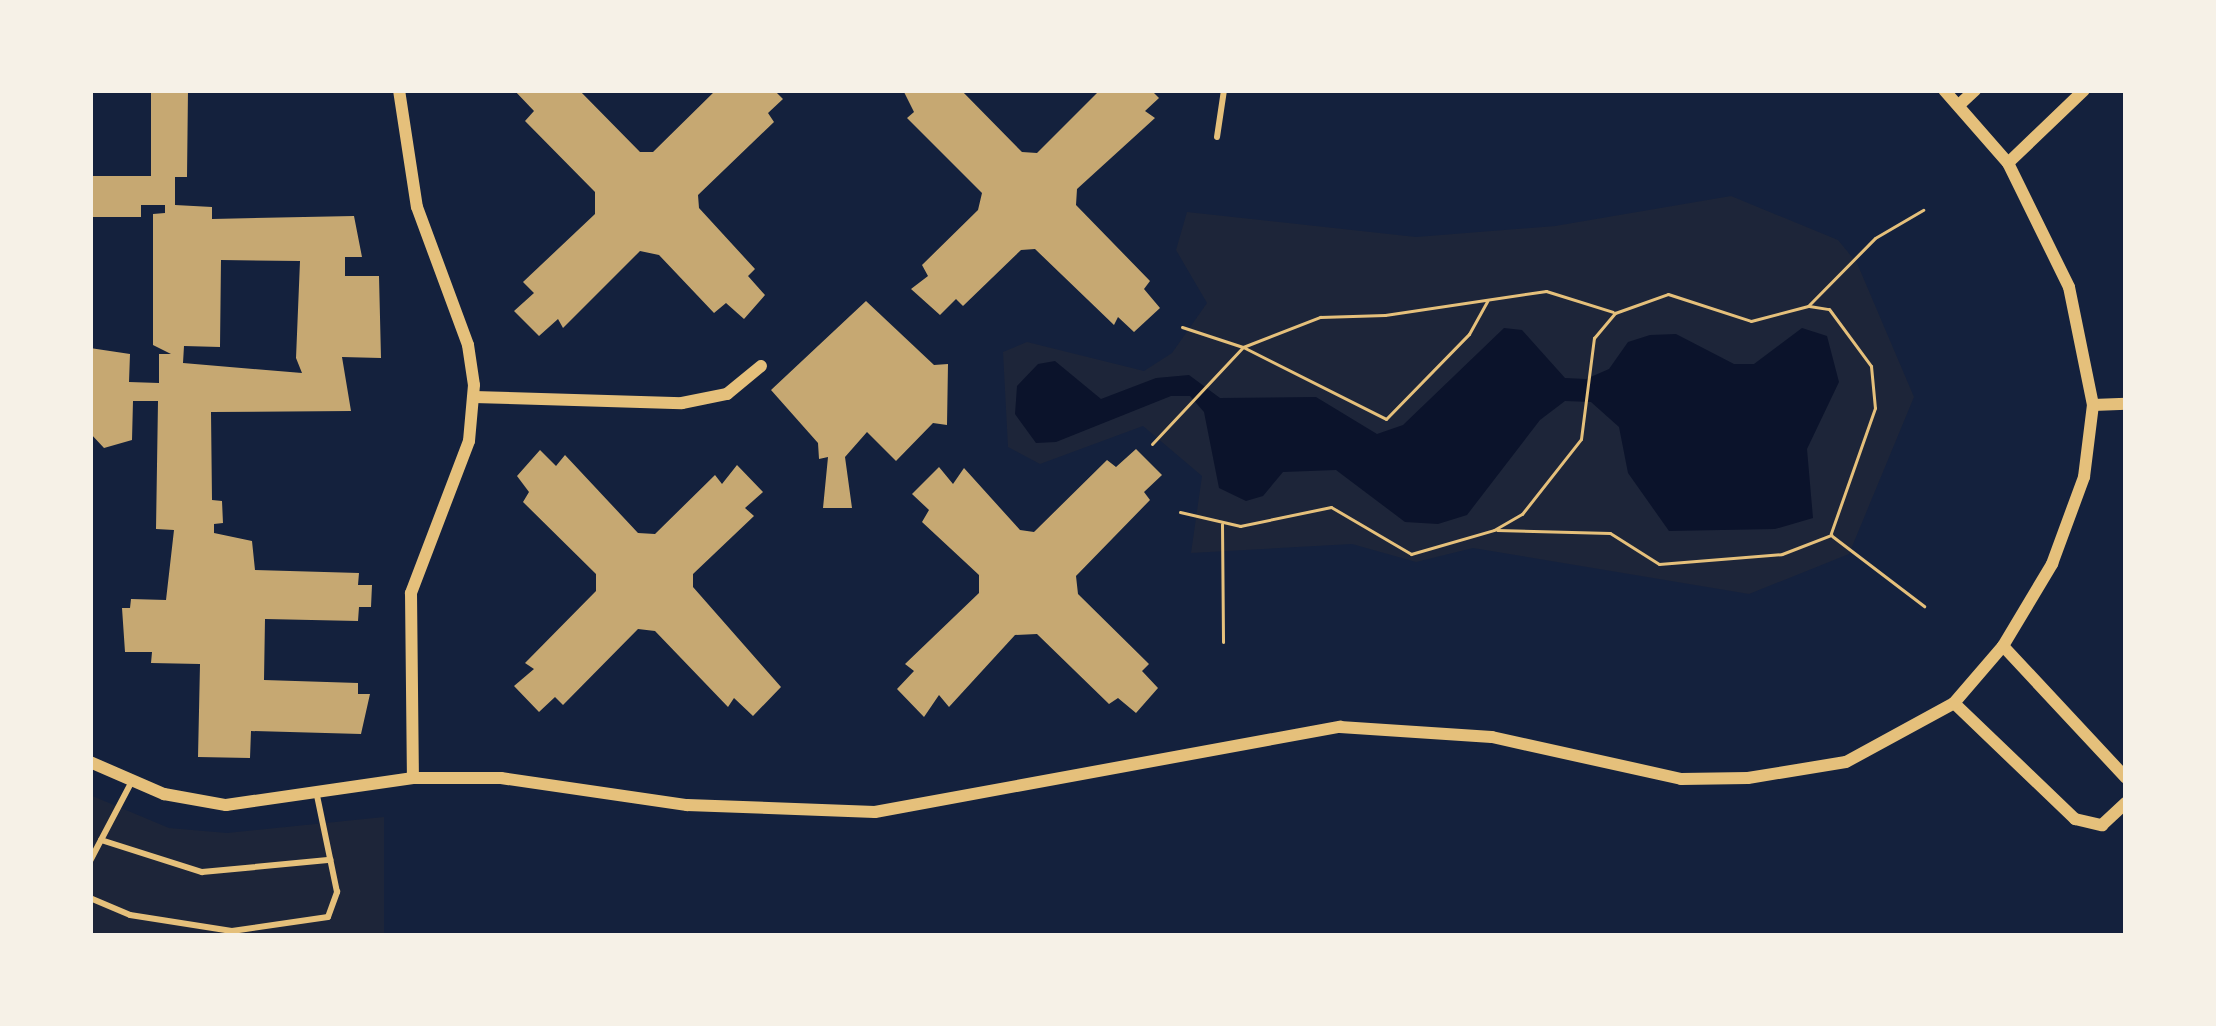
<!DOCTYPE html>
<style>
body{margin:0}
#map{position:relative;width:2216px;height:1026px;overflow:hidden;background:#14213d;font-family:Lora,serif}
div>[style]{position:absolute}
.green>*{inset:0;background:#1d2539}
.water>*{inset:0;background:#0b132b}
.building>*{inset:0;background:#c6a872}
.path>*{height:3px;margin:-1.5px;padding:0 1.5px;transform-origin:1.5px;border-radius:1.5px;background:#e5c07b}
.service>*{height:6px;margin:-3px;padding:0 3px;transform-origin:3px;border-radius:3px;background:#e5c07b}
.minor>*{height:12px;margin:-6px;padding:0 6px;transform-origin:6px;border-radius:6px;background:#e5c07b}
span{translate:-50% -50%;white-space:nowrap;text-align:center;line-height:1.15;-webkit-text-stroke:9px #f6f1e7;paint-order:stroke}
.frame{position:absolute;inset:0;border:93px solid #f6f1e7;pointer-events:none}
</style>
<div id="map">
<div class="green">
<i style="clip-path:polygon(1731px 196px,1838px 240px,1857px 263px,1914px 397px,1849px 554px,1749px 594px,1473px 548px,1416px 562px,1352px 544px,1191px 553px,1202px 476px,1143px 426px,1040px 464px,1008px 447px,1003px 352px,1027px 342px,1144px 371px,1172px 353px,1207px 303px,1176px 250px,1187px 212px,1416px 237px,1555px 226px)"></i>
<i style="clip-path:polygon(90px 795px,169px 828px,227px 833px,384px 817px,384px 936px,90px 936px)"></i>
</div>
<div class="water">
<i style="clip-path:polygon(1504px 328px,1522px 330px,1565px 378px,1586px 379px,1609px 369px,1628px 342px,1650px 335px,1676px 334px,1734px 364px,1754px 364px,1802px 328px,1827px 336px,1839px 382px,1807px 449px,1813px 518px,1775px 529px,1669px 531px,1628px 473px,1619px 427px,1591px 402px,1565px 401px,1540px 420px,1467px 515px,1438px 524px,1405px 522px,1336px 470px,1283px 472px,1263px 496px,1246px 501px,1219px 488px,1204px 412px,1190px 396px,1171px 396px,1056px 442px,1036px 443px,1015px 414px,1017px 386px,1038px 364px,1055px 361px,1101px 399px,1156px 378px,1189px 375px,1220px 398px,1316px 397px,1377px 434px,1403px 425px)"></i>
</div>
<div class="building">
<i style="clip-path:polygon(evenodd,151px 90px,188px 90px,187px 177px,175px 177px,175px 205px,212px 207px,212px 219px,354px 216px,362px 257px,345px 257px,345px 276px,379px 276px,381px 358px,342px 357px,351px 411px,211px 412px,212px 500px,222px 501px,223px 523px,214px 524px,214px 533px,252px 541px,255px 570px,359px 573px,358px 585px,372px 585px,371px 607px,359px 607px,358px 621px,265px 619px,264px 680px,358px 683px,358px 694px,370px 694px,361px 734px,251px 731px,250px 758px,198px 757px,200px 664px,151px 663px,152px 652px,125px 652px,122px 608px,130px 608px,131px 599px,166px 600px,174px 530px,156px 529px,158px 401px,133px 401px,132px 440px,104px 448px,90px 433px,90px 348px,130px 354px,129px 382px,159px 383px,159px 354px,171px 354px,153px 345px,153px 214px,165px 213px,165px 205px,141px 205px,141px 217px,90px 217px,90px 176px,151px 176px,151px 90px,221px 260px,300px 261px,296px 358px,302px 373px,183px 363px,184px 346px,220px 347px,221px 260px)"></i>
<i style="clip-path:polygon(514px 90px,579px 90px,640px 152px,653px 152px,716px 90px,774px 90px,783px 99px,768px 113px,774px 122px,698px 195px,699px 208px,755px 269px,748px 276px,765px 295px,744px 319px,726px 303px,714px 313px,659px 255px,640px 251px,563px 328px,558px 319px,539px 336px,514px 311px,534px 293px,523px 282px,595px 214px,595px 192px,525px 121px,534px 111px)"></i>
<i style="clip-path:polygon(903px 90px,961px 90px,1022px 152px,1037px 153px,1100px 90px,1151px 90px,1159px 98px,1145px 111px,1155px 118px,1077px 189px,1076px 205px,1150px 281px,1144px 289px,1160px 308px,1134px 332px,1118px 317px,1114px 325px,1035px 249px,1021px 250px,963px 306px,956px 299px,940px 315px,911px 289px,928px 276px,922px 265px,978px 210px,982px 193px,907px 118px,914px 112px)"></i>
<i style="clip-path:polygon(866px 301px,934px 365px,948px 364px,947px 425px,933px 423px,896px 461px,867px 432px,845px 457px,852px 508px,823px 508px,828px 457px,819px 459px,818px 443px,771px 390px)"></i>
<i style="clip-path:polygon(1136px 449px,1162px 475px,1144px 492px,1150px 500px,1076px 576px,1078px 594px,1149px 664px,1142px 671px,1158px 688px,1136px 713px,1118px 698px,1109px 704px,1037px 634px,1015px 635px,949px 707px,939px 695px,924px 717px,897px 689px,914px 671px,905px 664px,979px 593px,979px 575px,922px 522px,929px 510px,912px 494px,939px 467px,953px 484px,964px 468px,1020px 530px,1034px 532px,1107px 460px,1116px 467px)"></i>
<i style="clip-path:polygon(540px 450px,556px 466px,565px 455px,638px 533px,655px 534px,715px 475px,722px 484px,737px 465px,763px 492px,745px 508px,754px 516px,693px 574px,693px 587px,781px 687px,753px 716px,734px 698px,728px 707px,655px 631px,638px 629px,563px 705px,555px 697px,539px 712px,514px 686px,534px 669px,525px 663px,596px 591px,596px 574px,523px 502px,529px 492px,517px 476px)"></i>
</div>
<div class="path">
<i style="left:1809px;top:306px;width:20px;rotate:9deg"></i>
<i style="left:1829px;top:309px;width:71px;rotate:53.6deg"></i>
<i style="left:1871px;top:366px;width:42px;rotate:84.6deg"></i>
<i style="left:1875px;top:408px;width:133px;rotate:109.4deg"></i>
<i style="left:1182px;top:327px;width:64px;rotate:18.2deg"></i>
<i style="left:1243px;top:347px;width:160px;rotate:26.7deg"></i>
<i style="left:1386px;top:419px;width:119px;rotate:-45.7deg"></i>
<i style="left:1469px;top:334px;width:38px;rotate:-61deg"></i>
<i style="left:1152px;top:444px;width:133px;rotate:-46.8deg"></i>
<i style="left:1243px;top:347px;width:83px;rotate:-21.3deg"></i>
<i style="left:1320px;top:317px;width:65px;rotate:-1.8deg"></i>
<i style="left:1385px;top:315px;width:163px;rotate:-8.5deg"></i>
<i style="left:1546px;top:291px;width:70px;rotate:17.4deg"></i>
<i style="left:1180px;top:512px;width:62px;rotate:13.1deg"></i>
<i style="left:1240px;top:526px;width:93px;rotate:-11.8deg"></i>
<i style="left:1331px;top:507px;width:93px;rotate:30.4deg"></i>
<i style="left:1411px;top:554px;width:86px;rotate:-16.1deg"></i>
<i style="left:1494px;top:530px;width:32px;rotate:-30deg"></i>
<i style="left:1522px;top:514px;width:95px;rotate:-51.8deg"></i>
<i style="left:1581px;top:439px;width:102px;rotate:-82.7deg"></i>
<i style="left:1594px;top:338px;width:33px;rotate:-50deg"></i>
<i style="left:1615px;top:313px;width:56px;rotate:-19.7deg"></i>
<i style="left:1668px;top:294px;width:87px;rotate:18deg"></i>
<i style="left:1751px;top:321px;width:59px;rotate:-14.7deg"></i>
<i style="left:1808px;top:306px;width:95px;rotate:-45.4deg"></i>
<i style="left:1875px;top:238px;width:56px;rotate:-30.3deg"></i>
<i style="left:1222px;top:524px;width:118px;rotate:89.5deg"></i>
<i style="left:1497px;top:530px;width:113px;rotate:1.5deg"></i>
<i style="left:1610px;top:533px;width:58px;rotate:32.3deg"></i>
<i style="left:1659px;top:564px;width:123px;rotate:-4.6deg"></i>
<i style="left:1782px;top:554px;width:53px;rotate:-21.2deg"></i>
<i style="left:1832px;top:536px;width:116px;rotate:37.3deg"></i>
</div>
<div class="service">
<i style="left:1217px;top:137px;width:48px;rotate:-81.5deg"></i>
<i style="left:101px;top:840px;width:106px;rotate:17.6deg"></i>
<i style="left:202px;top:872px;width:129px;rotate:-5.4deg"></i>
<i style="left:90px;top:861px;width:90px;rotate:-62.3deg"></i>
<i style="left:90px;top:898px;width:43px;rotate:23deg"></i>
<i style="left:130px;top:915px;width:103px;rotate:8.9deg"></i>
<i style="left:232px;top:931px;width:97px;rotate:-8.3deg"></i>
<i style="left:328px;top:917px;width:27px;rotate:-70deg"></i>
<i style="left:337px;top:892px;width:99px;rotate:-101.7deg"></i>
</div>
<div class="minor">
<i style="left:399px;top:90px;width:118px;rotate:81.3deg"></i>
<i style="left:417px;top:207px;width:147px;rotate:69.7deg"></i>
<i style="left:468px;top:345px;width:40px;rotate:81.5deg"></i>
<i style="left:474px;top:385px;width:56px;rotate:95.1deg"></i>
<i style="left:469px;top:441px;width:163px;rotate:110.9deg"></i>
<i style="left:411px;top:593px;width:185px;rotate:89.4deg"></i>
<i style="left:1959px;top:105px;width:22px;rotate:-43deg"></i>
<i style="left:2008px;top:163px;width:105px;rotate:-43.8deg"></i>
<i style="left:474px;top:397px;width:208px;rotate:1.7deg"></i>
<i style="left:682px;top:403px;width:46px;rotate:-11.3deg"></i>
<i style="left:727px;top:394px;width:44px;rotate:-39.5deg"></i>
<i style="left:2093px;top:405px;width:33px;rotate:-2deg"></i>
<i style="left:2003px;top:646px;width:180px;rotate:47deg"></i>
<i style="left:1954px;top:703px;width:168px;rotate:43.8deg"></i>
<i style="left:2075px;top:819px;width:28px;rotate:13deg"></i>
<i style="left:2102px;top:825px;width:33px;rotate:-43deg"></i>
<i style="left:90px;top:762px;width:81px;rotate:23.4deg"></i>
<i style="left:164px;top:794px;width:63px;rotate:10.1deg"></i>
<i style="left:226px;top:805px;width:189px;rotate:-8.2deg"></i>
<i style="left:413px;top:778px;width:88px"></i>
<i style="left:501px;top:778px;width:188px;rotate:8.3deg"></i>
<i style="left:687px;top:805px;width:188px;rotate:2.1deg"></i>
<i style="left:875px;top:812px;width:473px;rotate:-10.4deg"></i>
<i style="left:1340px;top:727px;width:152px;rotate:3.8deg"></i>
<i style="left:1492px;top:737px;width:194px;rotate:12.5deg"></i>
<i style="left:1681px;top:779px;width:67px;rotate:-0.9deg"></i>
<i style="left:1748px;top:778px;width:99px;rotate:-9.3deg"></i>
<i style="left:1846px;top:762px;width:123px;rotate:-28.6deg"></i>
<i style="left:1954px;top:703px;width:75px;rotate:-49.3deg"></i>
<i style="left:2003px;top:646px;width:96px;rotate:-59.1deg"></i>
<i style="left:2052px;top:564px;width:93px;rotate:-69.8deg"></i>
<i style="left:2084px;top:477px;width:73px;rotate:-82.9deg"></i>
<i style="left:2093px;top:405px;width:120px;rotate:-101.5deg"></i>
<i style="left:2069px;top:287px;width:138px;rotate:-116.2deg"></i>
<i style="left:2008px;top:163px;width:97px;rotate:-131.2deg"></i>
</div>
<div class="frame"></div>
</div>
